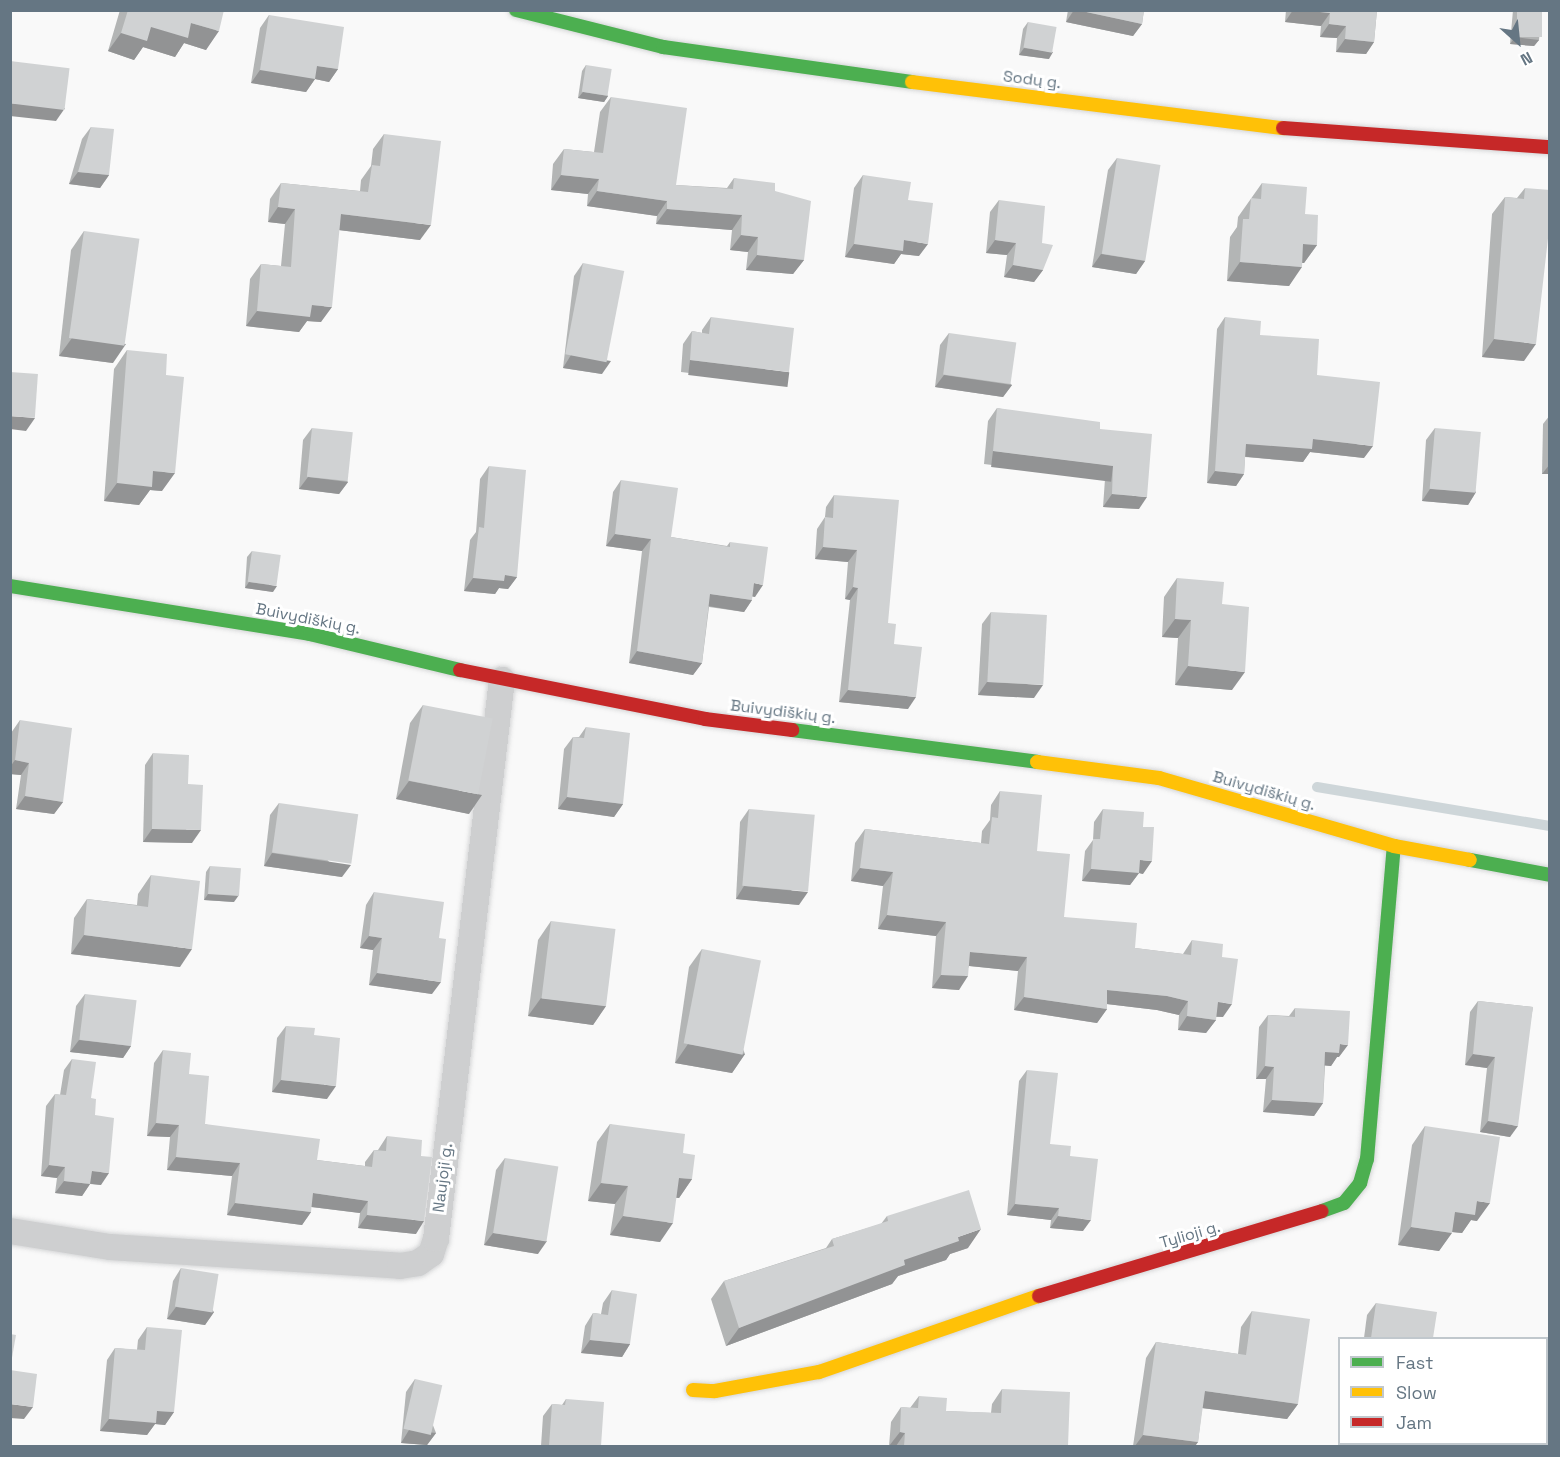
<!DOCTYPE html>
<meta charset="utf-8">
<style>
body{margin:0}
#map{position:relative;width:1560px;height:1457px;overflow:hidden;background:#f9f9f9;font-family:"Space Grotesk",sans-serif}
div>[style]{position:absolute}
.stream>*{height:10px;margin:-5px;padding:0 5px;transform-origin:5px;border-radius:5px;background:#ced6d9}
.roads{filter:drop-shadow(0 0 2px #d5d6d7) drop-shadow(0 0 2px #d5d6d7)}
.street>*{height:26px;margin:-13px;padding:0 13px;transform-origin:13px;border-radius:13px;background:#cecfd0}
.fast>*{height:14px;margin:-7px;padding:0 7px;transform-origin:7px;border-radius:7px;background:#4caf50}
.slow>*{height:14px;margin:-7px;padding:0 7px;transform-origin:7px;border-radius:7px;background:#ffc107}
.jam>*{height:14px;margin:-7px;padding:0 7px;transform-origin:7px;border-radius:7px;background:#c62828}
.wall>*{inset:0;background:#b3b5b5}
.shaded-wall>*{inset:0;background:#929394;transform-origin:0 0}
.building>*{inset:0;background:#d0d2d3;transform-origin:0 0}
span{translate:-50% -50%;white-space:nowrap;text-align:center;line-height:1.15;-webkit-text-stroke:6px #fff;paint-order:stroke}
.street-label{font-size:16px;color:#657683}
.frame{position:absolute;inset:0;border:12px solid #657683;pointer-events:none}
.legend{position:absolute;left:1338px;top:1337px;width:210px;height:108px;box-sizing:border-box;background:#fff;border:2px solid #c1c8cd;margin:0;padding:8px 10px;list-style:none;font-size:18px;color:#657683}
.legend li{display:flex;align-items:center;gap:12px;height:30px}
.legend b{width:30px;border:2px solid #c1c8cd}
.north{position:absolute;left:1488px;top:12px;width:60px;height:60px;-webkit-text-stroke:4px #fff;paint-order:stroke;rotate:153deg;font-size:16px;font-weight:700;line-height:24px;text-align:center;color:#657683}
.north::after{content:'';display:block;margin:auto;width:21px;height:27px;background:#657683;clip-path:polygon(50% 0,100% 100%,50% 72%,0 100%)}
</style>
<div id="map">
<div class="stream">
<i style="left:1317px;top:787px;width:236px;rotate:9.5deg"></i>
</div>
<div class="roads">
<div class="street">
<i style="left:10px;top:1231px;width:101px;rotate:9.1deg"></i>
<i style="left:110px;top:1247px;width:291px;rotate:3.7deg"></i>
<i style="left:400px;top:1266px;width:18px;rotate:-9deg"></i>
<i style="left:418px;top:1263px;width:16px;rotate:-35deg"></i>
<i style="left:431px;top:1254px;width:16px;rotate:-72deg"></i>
<i style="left:436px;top:1239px;width:563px;rotate:-83.27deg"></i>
</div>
<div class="fast">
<i style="left:516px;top:10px;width:152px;rotate:14.1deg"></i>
<i style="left:663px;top:47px;width:251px;rotate:8deg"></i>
<i style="left:10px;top:586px;width:304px;rotate:9.1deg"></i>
<i style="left:310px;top:634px;width:154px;rotate:13.5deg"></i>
<i style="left:792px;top:730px;width:247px;rotate:7.4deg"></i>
<i style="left:1470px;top:860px;width:81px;rotate:10.6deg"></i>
<i style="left:1322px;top:1211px;width:23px;rotate:-20deg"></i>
<i style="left:1344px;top:1203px;width:26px;rotate:-51deg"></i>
<i style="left:1360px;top:1183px;width:25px;rotate:-74deg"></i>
<i style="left:1367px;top:1159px;width:314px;rotate:-85.1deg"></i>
</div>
<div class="slow">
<i style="left:912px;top:82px;width:374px;rotate:7.1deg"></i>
<i style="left:1037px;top:762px;width:123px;rotate:7.5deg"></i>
<i style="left:1159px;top:778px;width:245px;rotate:16.1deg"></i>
<i style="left:1394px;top:846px;width:77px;rotate:10.4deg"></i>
<i style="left:693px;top:1390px;width:22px;rotate:3deg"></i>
<i style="left:715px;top:1391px;width:106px;rotate:-10.4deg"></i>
<i style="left:819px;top:1372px;width:233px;rotate:-19.1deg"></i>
</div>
<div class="jam">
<i style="left:1283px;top:128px;width:268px;rotate:4.1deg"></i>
<i style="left:460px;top:670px;width:250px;rotate:11.3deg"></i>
<i style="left:705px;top:719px;width:88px;rotate:7.2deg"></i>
<i style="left:1039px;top:1296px;width:295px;rotate:-16.7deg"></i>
</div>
</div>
<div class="wall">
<i style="clip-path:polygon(120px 10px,224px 10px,206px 50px,184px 43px,175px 57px,143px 47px,134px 60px,108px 51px)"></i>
<i style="clip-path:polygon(1068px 10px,1144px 10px,1142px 24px,1133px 36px,1066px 22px)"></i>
<i style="clip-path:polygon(1286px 10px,1377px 10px,1374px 42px,1366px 54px,1336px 52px,1337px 38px,1320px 37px,1321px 26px,1285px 22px)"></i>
<i style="clip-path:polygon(1513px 10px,1542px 10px,1539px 40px,1534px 46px,1510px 44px)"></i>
<i style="clip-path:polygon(269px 15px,338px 69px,329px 82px,315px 79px,306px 92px,251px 83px,260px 28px)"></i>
<i style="clip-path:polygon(1028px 22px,1049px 59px,1019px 55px,1023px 29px)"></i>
<i style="clip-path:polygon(586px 65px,608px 96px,604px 102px,578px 98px,582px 71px)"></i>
<i style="clip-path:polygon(611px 97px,676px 185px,727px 188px,734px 178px,775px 191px,804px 260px,793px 274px,746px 270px,748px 252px,730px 250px,732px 230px,656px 224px,657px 216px,587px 206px,588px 194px,551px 190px,553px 164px,564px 149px,594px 152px,600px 112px)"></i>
<i style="clip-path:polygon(91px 127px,109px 175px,100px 188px,69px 184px,82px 139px)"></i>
<i style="clip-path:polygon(384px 134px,420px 240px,339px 230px,321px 322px,307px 321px,299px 332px,246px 326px,250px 279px,261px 264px,281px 266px,285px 224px,268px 222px,270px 199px,281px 183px,360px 191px,361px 180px,371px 166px,373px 149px)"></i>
<i style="clip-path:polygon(1117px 158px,1145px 261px,1136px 274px,1092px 267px,1108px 170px)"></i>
<i style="clip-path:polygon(863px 175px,908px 200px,919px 256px,901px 254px,894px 264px,845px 257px,854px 188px)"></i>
<i style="clip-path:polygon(1262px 183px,1305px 214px,1317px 245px,1304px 263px,1302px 263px,1289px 286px,1227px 281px,1230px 237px,1237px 227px,1238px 217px)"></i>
<i style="clip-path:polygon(1525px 188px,1524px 361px,1482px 357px,1492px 214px,1505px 197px,1517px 198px)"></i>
<i style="clip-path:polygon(999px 200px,1042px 243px,1043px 270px,1034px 282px,1004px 277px,1007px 255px,986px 253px,990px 212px)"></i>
<i style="clip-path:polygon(84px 231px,113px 363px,59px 356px,71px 250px)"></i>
<i style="clip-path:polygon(583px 263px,602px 374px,563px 368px,574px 276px)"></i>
<i style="clip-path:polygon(711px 317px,780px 384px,681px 372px,683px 344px,692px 331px,702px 333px,702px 330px)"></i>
<i style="clip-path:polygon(1225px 317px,1260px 335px,1317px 375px,1364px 458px,1310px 452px,1303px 462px,1245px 457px,1244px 474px,1236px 486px,1207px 483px,1217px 329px)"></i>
<i style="clip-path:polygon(949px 333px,1012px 385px,1003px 397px,935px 387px,940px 345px)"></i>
<i style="clip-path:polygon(127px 350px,166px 375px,162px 491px,150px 490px,139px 505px,104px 501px,114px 369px)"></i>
<i style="clip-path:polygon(997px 408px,1100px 429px,1139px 509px,1103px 507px,1105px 479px,984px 464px,988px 421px)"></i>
<i style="clip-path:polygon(1550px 415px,1550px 474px,1542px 474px,1543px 424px)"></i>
<i style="clip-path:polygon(312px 428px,348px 482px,339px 494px,299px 489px,303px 440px)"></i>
<i style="clip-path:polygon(1435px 428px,1476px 492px,1468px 505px,1422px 501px,1426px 440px)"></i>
<i style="clip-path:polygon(489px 466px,517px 577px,508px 589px,499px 588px,495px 594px,464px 591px,470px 540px,476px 532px,480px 479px)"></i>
<i style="clip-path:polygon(621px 480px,671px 537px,727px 546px,730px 542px,755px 597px,752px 596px,752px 600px,744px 612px,709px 607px,702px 663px,693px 675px,629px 663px,642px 551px,606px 546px,613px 492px)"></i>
<i style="clip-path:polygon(834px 495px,888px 623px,894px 644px,908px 709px,839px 702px,850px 600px,845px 599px,848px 562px,815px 559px,817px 529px,825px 517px,826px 507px)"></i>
<i style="clip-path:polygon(252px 551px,273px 592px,245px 588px,247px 557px)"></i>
<i style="clip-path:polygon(1177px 578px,1222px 604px,1232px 690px,1175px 685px,1178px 638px,1162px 637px,1164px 597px)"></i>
<i style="clip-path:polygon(991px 612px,1034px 698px,978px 695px,982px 624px)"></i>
<i style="clip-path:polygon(423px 705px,469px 814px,396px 799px,410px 723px)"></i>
<i style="clip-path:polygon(20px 720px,63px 802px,54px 814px,16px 809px,21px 775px,10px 774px,11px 733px)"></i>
<i style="clip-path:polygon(586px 727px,623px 804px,614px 817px,558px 809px,564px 749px,573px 737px,579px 737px)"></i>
<i style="clip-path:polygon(153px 753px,192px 843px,143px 842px,145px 765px)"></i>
<i style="clip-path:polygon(1000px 791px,1037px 851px,1064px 917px,1135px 948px,1183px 954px,1192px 940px,1222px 957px,1223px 1017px,1216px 1017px,1216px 1020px,1206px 1033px,1178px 1030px,1179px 1015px,1157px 1010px,1107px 1004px,1107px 1009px,1097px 1023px,1014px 1010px,1018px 971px,969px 966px,959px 990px,932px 988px,936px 936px,878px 929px,883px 886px,851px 881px,855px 843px,865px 829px,981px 843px,982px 831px,990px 820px,991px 805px)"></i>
<i style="clip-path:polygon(279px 803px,342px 877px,264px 866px,270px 815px)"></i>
<i style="clip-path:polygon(749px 809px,799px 905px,736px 899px,740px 822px)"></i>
<i style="clip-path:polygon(1103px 809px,1143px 827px,1143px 874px,1139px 873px,1130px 885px,1082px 881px,1085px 851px,1093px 840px,1094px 822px)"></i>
<i style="clip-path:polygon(210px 866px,234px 902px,204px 900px,206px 872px)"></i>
<i style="clip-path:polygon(151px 875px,180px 967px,71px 954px,74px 918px,87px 899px,137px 905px,138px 894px)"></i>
<i style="clip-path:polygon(374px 892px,432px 994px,369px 985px,373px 950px,360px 948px,366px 905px)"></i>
<i style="clip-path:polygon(551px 921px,606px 1006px,593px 1025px,528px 1016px,538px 940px)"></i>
<i style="clip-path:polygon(702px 949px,745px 1054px,732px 1073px,675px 1063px,689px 967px)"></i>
<i style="clip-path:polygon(85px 994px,131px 1046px,123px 1058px,70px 1052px,76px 1006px)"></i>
<i style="clip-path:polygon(1478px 1001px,1533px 1007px,1510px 1137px,1480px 1132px,1487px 1068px,1465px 1065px,1470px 1012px)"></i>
<i style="clip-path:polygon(1295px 1008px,1339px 1057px,1337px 1057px,1331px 1066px,1325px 1065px,1323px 1103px,1314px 1116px,1263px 1112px,1266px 1079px,1256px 1079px,1259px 1027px,1268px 1015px,1289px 1016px)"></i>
<i style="clip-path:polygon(286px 1026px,314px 1035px,327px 1099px,272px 1092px,277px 1038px)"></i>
<i style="clip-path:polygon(163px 1050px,189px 1074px,205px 1124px,317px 1160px,365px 1166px,365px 1162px,374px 1150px,378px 1150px,387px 1136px,416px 1234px,358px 1228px,360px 1213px,311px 1207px,311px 1212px,302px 1225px,227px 1215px,232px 1176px,167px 1170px,170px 1137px,147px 1136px,154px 1063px)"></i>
<i style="clip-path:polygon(72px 1059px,91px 1098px,95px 1115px,101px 1185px,90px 1184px,82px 1196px,55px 1193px,57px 1178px,41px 1176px,46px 1106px,55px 1094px,60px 1095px,64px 1070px)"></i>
<i style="clip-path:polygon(1027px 1070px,1050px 1144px,1070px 1156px,1083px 1231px,1050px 1228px,1051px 1220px,1007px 1215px,1019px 1081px)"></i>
<i style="clip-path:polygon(610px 1124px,683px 1153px,692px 1179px,679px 1198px,676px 1198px,660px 1242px,610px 1235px,615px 1204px,588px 1201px,597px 1142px)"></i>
<i style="clip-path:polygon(1425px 1126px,1477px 1221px,1471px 1220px,1462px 1233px,1452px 1232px,1439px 1251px,1398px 1245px,1412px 1145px)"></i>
<i style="clip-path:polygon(505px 1158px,538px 1254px,484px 1245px,496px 1170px)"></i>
<i style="clip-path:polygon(887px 1216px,968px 1248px,950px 1254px,946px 1260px,898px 1276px,892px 1284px,726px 1346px,711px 1299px,724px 1281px,826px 1248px,832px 1239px,881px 1224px)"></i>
<i style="clip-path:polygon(181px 1268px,214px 1312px,205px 1325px,167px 1319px,173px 1281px)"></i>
<i style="clip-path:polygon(612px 1290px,630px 1344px,622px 1357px,581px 1353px,585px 1326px,593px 1313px,601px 1314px,603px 1303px)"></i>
<i style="clip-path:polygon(1376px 1303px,1433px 1338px,1364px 1338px,1367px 1315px)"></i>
<i style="clip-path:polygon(1252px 1311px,1298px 1404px,1287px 1419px,1202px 1408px,1198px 1442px,1195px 1446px,1133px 1446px,1146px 1358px,1156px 1342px,1238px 1354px,1241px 1327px)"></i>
<i style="clip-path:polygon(147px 1327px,174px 1412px,165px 1425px,155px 1424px,147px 1435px,100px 1431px,107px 1360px,115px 1348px,137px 1350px,138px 1340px)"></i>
<i style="clip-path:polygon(415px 1379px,436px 1433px,427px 1445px,401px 1443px,406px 1392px)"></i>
<i style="clip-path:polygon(1002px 1389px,1068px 1446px,889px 1446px,891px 1422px,901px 1407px,910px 1408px,919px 1396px,946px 1411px,991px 1413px,992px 1404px)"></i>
<i style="clip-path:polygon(566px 1399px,601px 1446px,541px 1446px,543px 1416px,552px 1404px,562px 1405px)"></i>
</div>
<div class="shaded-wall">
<i style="clip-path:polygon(1074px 10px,1077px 10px,1142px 24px,1133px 36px,1066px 22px)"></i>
<i style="clip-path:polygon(1293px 10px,1300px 10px,1330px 13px,1321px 26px,1285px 22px)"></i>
<i style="clip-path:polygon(191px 23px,219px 31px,206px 50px,184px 43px,175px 57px,143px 47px,134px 60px,108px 51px,121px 33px,151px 27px)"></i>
<i style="clip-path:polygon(1329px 24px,1346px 26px,1337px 38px,1320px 37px)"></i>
<i style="clip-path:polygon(1515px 37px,1539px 40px,1534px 46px,1510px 44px)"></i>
<i style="clip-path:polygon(1345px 39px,1374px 42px,1366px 54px,1336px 52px)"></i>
<i style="clip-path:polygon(1024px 48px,1053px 52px,1049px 59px,1019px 55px)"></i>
<i style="clip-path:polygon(317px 66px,338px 69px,329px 82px,315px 79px,306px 92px,251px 83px,260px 70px)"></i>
<i style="clip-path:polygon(583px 92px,608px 96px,604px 102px,578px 98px)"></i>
<i style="clip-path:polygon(10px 103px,65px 108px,56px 121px,10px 116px)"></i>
<i style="clip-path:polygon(78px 172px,109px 175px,100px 188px,69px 184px)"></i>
<i style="clip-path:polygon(561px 175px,599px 179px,588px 194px,551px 190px)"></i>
<i style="clip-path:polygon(597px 191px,667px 201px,657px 216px,587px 206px)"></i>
<i style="clip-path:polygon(278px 207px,295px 209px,285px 224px,268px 222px)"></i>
<i style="clip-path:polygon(667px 209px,742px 215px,732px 230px,656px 224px)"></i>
<i style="clip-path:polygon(341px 214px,431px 225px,420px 240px,330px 229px)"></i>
<i style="clip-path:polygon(741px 235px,758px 237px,748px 252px,730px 250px)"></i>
<i style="clip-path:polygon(904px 240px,928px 244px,919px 256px,901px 254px,894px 264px,845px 257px,854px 244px)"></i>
<i style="clip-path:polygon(995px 240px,1016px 243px,1007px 255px,986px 253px)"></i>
<i style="clip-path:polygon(1303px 244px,1317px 245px,1304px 263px,1290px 262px)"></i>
<i style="clip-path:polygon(1101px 254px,1145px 261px,1136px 274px,1092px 267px)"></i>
<i style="clip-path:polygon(757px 255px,804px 260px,793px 274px,746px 270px)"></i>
<i style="clip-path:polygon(1240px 262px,1302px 267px,1289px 286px,1227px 281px)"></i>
<i style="clip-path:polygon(1013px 265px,1043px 270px,1034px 282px,1004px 277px)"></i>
<i style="clip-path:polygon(312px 305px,332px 307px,321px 322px,307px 321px,299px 332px,246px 326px,257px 311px)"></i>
<i style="clip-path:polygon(72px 338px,126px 344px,113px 363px,59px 356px)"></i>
<i style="clip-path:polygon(1494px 339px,1536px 344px,1524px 361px,1482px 357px)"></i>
<i style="clip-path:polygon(571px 355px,611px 361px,602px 374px,563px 368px)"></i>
<i style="left:690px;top:360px;width:100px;height:15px;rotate:7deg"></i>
<i style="clip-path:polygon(944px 375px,1012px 385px,1003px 397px,935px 387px)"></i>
<i style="clip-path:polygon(10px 416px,35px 418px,26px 431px,10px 429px)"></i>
<i style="clip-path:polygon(1313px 439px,1373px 446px,1364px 458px,1310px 452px,1303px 462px,1238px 456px,1246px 444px)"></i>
<i style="left:993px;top:451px;width:121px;height:16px;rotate:7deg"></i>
<i style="clip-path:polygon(1550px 464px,1550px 474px,1542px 474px)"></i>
<i style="clip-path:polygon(153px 471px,175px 473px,162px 491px,150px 490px,139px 505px,104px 501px,117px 483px)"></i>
<i style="clip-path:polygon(1215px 471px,1244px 474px,1236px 486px,1207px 483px)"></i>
<i style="clip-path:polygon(308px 477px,348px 482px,339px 494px,299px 489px)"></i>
<i style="clip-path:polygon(1430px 489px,1476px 492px,1468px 505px,1422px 501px)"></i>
<i style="clip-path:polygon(1112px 494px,1147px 497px,1139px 509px,1103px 507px)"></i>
<i style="clip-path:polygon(615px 534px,651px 539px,642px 551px,606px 546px)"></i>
<i style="clip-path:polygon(823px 547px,857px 550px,848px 562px,815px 559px)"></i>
<i style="clip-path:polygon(505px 575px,517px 577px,508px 589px,499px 588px,495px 594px,464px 591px,473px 578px)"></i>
<i style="clip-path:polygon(249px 582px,277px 586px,273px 592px,245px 588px)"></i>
<i style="clip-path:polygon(754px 583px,763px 585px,755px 597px,745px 595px)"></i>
<i style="clip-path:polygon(853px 587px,858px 588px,850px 600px,845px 599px)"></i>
<i style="clip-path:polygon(710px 594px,752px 600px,744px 612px,702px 605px)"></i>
<i style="clip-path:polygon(1175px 619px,1191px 620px,1178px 638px,1162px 637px)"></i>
<i style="clip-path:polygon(637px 651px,702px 663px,693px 675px,629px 663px)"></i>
<i style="clip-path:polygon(1188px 666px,1245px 672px,1232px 690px,1175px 685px)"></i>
<i style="clip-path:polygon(987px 682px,1043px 685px,1034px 698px,978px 695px)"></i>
<i style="clip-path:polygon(848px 690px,916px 697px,908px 709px,839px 702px)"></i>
<i style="clip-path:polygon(15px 760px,29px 763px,21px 775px,10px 774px,10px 767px)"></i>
<i style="clip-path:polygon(409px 781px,482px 795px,469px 814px,396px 799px)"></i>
<i style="clip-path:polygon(25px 796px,63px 802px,54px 814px,16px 809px)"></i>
<i style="clip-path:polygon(567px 797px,623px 804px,614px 817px,558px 809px)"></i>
<i style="clip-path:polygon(152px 829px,201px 830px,192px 843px,143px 842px)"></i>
<i style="clip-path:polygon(272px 853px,351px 865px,342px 877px,264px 866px)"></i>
<i style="clip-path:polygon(1140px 860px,1152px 861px,1143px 874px,1139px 873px,1130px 885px,1082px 881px,1091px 869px)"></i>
<i style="clip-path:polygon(860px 868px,893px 872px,883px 886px,851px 881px)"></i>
<i style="clip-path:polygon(744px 886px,808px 892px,799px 905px,736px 899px)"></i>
<i style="clip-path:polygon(208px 894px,239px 895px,234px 902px,204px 900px)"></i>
<i style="clip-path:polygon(887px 915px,946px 922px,936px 936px,878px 929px)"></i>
<i style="clip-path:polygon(84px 935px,192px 949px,180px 967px,71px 954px)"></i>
<i style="clip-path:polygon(369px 936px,382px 938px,373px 950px,360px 948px)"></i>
<i style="clip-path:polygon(970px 952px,1027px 957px,1018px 971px,960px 965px)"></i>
<i style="clip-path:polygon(377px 973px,441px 982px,432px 994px,369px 985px)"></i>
<i style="clip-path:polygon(941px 975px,968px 976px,959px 990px,932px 988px)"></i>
<i style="clip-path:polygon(1107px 990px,1167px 996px,1188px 1001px,1179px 1015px,1157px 1010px,1098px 1003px)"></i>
<i style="clip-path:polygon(1024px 997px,1107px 1009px,1097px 1023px,1014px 1010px)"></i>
<i style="clip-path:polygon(541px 998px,606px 1006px,593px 1025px,528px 1016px)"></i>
<i style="clip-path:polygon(1218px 1002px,1232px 1004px,1223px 1017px,1209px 1016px)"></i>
<i style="clip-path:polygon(1187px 1016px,1216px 1020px,1206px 1033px,1178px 1030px)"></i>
<i style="clip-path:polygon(79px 1040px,131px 1046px,123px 1058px,70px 1052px)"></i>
<i style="clip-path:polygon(688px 1044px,745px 1054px,732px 1073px,675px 1063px)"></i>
<i style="clip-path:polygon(1340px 1044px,1348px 1045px,1339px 1057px,1337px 1057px,1331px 1066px,1317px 1065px,1325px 1052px)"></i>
<i style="clip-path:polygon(1473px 1054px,1495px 1057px,1487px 1068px,1465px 1065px)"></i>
<i style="clip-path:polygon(1265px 1066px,1274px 1067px,1266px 1079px,1256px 1079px)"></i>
<i style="clip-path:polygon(281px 1080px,336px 1086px,327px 1099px,272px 1092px)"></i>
<i style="clip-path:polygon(1272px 1100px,1323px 1103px,1314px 1116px,1263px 1112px)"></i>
<i style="clip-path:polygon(1488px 1121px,1518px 1126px,1510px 1137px,1480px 1132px)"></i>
<i style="clip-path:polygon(156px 1123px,179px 1125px,170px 1137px,147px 1136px)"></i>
<i style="clip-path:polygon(176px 1157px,240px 1163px,232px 1176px,167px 1170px)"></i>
<i style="clip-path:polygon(49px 1165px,65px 1167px,57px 1178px,41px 1176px)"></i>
<i style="clip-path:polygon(92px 1171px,109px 1173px,101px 1185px,84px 1183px)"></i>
<i style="clip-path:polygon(679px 1178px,692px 1179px,679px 1198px,666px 1196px)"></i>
<i style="clip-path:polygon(64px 1181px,90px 1184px,82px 1196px,55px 1193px)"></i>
<i style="clip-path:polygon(601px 1183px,628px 1186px,615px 1204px,588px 1201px)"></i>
<i style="clip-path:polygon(313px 1193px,368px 1201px,360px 1213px,304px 1206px)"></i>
<i style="clip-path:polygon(1477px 1201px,1490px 1203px,1477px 1221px,1471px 1220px,1462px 1233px,1442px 1231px,1455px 1212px)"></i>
<i style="clip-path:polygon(235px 1203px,311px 1212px,302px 1225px,227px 1215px)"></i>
<i style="clip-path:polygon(1015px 1204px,1059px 1208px,1051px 1220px,1007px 1215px)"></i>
<i style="clip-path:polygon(367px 1215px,424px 1221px,416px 1234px,358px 1228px)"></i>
<i style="clip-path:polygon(623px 1216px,673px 1223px,660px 1242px,610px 1235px)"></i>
<i style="clip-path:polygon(1058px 1216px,1091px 1220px,1083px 1231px,1050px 1228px)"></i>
<i style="clip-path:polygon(1411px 1227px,1452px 1233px,1439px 1251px,1398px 1245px)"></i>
<i style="clip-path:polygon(981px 1229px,968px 1248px,950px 1254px,946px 1260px,898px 1276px,892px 1284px,726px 1346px,739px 1328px,958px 1237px)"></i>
<i style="clip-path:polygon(493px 1233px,547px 1241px,538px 1254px,484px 1245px)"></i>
<i style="clip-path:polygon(176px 1307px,214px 1312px,205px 1325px,167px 1319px)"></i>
<i style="clip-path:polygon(590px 1340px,630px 1344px,622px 1357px,581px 1353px)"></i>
<i style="clip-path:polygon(1205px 1391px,1298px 1404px,1287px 1419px,1194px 1407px)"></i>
<i style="clip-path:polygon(10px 1404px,33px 1407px,24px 1419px,10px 1418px)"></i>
<i style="clip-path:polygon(157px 1411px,174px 1412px,165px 1425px,155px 1424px,147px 1435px,100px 1431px,109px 1419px)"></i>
<i style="clip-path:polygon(409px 1430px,436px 1433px,427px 1445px,401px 1443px)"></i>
<i style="clip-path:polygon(900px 1432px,905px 1433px,896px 1446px,889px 1446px)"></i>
<i style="clip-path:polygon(1143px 1435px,1198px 1442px,1195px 1446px,1135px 1446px)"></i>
</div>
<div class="building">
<i style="clip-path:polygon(128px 10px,224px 10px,219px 31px,191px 23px,188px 38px,151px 27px,147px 41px,121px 33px)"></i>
<i style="clip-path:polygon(1077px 10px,1144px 10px,1142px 24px)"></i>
<i style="clip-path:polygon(1300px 10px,1377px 10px,1374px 42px,1345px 39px,1346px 26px,1329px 24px,1330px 13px)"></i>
<i style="left:1517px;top:10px;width:25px;height:27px"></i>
<i style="clip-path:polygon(269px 15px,344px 27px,338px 69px,317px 66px,315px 79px,260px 70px)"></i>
<i style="left:1028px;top:22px;width:29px;height:26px;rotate:10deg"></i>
<i style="left:10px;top:61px;width:60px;height:42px;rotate:7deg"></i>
<i style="left:586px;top:65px;width:26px;height:27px;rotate:9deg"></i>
<i style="clip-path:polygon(611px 97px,687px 108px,676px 185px,733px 189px,734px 178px,775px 183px,775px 191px,811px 201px,804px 260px,757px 255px,758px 237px,741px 235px,742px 215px,667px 209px,667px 201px,597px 191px,599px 179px,561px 175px,564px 149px,603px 153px)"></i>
<i style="clip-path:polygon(91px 127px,114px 129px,109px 175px,78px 172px)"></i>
<i style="clip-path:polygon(384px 134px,441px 141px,431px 225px,341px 214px,332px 307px,312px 305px,310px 317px,257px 311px,261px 264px,291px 267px,295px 209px,278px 207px,281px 183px,368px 192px,372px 165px,380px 166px)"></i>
<i style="left:1117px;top:158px;width:44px;height:97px;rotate:9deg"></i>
<i style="clip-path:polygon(863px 175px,911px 182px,908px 200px,933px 203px,928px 244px,904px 240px,903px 251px,854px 244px)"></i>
<i style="clip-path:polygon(1262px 183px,1307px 187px,1305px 214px,1318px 215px,1317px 245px,1303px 244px,1302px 267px,1240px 262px,1243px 219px,1249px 219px,1251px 198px,1261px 199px)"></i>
<i style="clip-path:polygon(1525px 188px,1550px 190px,1550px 221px,1536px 344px,1494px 339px,1505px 197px,1524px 199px)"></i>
<i style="clip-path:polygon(999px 200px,1045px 206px,1042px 243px,1053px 245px,1043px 270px,1013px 265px,1016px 243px,995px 240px)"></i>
<i style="left:84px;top:231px;width:56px;height:108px;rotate:8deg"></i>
<i style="left:583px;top:263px;width:42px;height:93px;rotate:11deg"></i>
<i style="clip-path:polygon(711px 317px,794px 328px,789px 372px,690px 360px,692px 331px,709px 334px)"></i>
<i style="clip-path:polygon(1225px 317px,1261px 321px,1260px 335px,1319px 339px,1317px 375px,1380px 382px,1373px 446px,1313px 439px,1312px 449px,1246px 444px,1244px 474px,1215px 471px)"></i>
<i style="left:949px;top:333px;width:68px;height:42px;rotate:8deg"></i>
<i style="clip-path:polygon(127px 350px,167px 354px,166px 375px,184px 377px,175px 473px,153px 471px,152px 487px,117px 483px)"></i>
<i style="left:10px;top:372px;width:28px;height:44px;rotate:4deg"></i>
<i style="clip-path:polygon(997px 408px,1100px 422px,1100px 429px,1152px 434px,1147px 497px,1112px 494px,1113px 466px,993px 451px)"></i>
<i style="left:312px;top:428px;width:41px;height:49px;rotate:6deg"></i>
<i style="left:1435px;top:428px;width:46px;height:61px;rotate:5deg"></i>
<i style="clip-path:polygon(489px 466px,526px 470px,517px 577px,505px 575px,504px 581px,473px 578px,479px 527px,484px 528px)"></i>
<i style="clip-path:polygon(621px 480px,678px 488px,671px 537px,730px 547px,730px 542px,768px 547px,763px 585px,754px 583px,752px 600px,710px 594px,702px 663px,637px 651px,651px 539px,615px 534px)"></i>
<i style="clip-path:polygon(834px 495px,899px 500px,888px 623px,896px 624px,894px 644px,922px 647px,916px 697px,848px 690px,858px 588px,853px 587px,857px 550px,823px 547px,825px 517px,833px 518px)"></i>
<i style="left:252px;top:551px;width:29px;height:31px;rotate:8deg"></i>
<i style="clip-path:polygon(1177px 578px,1224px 582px,1222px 604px,1249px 607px,1245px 672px,1188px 666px,1191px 620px,1175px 619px)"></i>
<i style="left:991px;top:612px;width:56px;height:70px;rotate:3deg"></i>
<i style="left:423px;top:705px;width:71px;height:77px;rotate:11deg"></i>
<i style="clip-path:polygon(20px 720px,72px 728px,63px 802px,25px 796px,29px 763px,15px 760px)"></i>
<i style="clip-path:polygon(586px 727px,630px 733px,623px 804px,567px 797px,573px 737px,584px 738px)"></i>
<i style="clip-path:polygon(153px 753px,189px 755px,188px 784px,203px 785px,201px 830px,152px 829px)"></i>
<i style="clip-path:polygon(1000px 791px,1042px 795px,1037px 851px,1070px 854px,1064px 917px,1137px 923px,1135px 948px,1191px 955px,1192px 940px,1223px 944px,1222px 957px,1238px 959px,1232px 1004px,1218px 1002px,1216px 1020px,1187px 1016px,1188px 1001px,1167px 996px,1107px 990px,1107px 1009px,1024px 997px,1027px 957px,970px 952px,968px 976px,941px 975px,946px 922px,887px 915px,893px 872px,860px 868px,865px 829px,989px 844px,992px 817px,998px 818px)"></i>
<i style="left:279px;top:803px;width:80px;height:50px;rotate:8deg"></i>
<i style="left:749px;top:809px;width:66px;height:77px;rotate:5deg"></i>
<i style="clip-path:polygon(1103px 809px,1144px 812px,1143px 827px,1154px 827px,1152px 861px,1140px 860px,1139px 873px,1091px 869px,1093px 839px,1100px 839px)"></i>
<i style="left:210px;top:866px;width:31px;height:28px;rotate:4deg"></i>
<i style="clip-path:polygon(151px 875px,200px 881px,192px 949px,84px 935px,87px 899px,148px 907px)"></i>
<i style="clip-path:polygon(374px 892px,444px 902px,439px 938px,446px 939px,441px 982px,377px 973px,382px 938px,369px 936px)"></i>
<i style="left:551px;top:921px;width:65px;height:78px;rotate:7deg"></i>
<i style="left:702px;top:949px;width:60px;height:96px;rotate:11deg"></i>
<i style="left:85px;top:994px;width:52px;height:46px;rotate:7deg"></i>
<i style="clip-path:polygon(1478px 1001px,1533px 1007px,1518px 1126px,1488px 1121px,1495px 1057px,1473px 1054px)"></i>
<i style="clip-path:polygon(1295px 1008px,1350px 1011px,1348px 1045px,1340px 1044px,1339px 1053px,1325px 1052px,1323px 1103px,1272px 1100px,1274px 1067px,1265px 1066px,1268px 1015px,1295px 1017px)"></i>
<i style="clip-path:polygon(286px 1026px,315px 1028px,314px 1035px,340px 1038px,336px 1086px,281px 1080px)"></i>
<i style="clip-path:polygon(163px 1050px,191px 1053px,189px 1074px,209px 1076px,205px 1124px,320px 1139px,317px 1160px,372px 1167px,374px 1150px,386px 1151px,387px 1136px,422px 1140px,421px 1156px,432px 1157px,424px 1221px,367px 1215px,368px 1201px,313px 1193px,311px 1212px,235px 1203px,240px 1163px,176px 1157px,179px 1125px,156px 1123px)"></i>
<i style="clip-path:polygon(72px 1059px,96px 1062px,91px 1098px,96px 1099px,95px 1115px,114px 1118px,109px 1173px,92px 1171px,90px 1184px,64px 1181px,65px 1167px,49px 1165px,55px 1094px,66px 1095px)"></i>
<i style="clip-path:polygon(1027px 1070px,1058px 1073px,1050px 1144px,1071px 1146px,1070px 1156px,1098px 1159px,1091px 1220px,1058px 1216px,1059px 1208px,1015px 1204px)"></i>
<i style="clip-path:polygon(610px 1124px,685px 1134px,683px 1153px,695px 1155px,692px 1179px,679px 1178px,673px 1223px,623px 1216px,628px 1186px,601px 1183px)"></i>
<i style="clip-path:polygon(1425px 1126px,1500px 1137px,1490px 1203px,1477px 1201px,1475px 1215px,1455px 1212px,1452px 1233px,1411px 1227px)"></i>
<i style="left:505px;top:1158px;width:54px;height:76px;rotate:9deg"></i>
<i style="clip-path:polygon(969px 1190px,981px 1229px,958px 1237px,959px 1241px,904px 1260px,905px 1265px,739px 1328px,724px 1281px,834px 1246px,832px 1239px,888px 1221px,887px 1216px)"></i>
<i style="left:181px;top:1268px;width:38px;height:39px;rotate:9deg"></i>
<i style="clip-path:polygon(612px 1290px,637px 1294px,630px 1344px,590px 1340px,593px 1313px,608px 1315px)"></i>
<i style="clip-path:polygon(1376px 1303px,1437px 1312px,1433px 1338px,1371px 1338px)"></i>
<i style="clip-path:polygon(1252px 1311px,1310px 1319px,1298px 1404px,1205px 1391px,1198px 1442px,1143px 1435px,1156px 1342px,1246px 1355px)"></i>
<i style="clip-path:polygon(147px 1327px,182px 1330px,174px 1412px,157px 1411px,156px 1423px,109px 1419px,115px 1348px,145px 1350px)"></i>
<i style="clip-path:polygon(10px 1334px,16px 1335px,10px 1369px)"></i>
<i style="clip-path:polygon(10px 1370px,37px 1374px,33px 1407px,10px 1404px)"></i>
<i style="left:415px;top:1379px;width:28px;height:51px;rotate:13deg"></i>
<i style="clip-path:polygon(1002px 1389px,1070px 1392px,1068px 1446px,904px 1446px,905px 1433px,900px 1432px,901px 1407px,918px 1408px,919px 1396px,947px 1398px,946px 1411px,1001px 1413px)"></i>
<i style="clip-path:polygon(566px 1399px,604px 1402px,601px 1446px,549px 1446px,552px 1404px,565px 1405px)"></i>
</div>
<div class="street-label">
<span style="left:1032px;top:80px;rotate:7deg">Sodų g.</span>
<span style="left:308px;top:619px;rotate:11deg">Buivydiškių g.</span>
<span style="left:783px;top:712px;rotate:7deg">Buivydiškių g.</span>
<span style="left:1264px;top:791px;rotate:16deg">Buivydiškių g.</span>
<span style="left:443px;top:1178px;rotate:-83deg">Naujoji g.</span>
<span style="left:1190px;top:1235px;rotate:-16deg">Tylioji g.</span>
</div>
<div class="frame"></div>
<ul class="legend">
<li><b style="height:8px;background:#4caf50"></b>Fast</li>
<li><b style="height:8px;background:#ffc107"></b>Slow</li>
<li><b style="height:8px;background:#c62828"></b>Jam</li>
</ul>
<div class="north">N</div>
</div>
